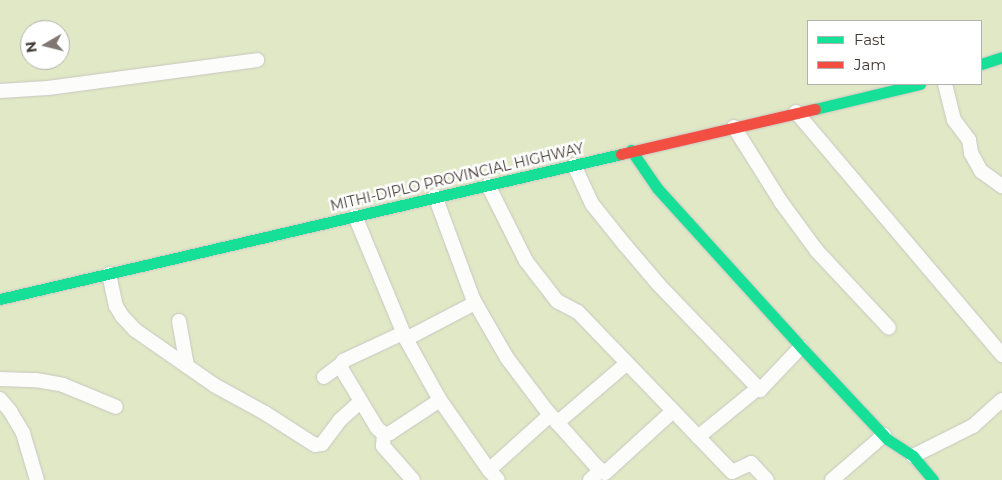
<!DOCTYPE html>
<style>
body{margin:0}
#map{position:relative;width:1002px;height:480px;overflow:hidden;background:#eeeae6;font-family:Montserrat,sans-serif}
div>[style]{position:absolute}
.green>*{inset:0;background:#e0e8c5}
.roads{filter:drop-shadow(0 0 1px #cac6c2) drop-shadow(0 0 1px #cac6c2)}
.street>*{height:14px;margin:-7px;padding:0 7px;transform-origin:7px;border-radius:7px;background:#fcfcfb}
.fast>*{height:11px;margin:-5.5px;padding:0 5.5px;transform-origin:5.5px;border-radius:5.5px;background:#16e098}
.jam>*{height:11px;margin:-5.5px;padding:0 5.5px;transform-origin:5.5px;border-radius:5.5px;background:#f24e42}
span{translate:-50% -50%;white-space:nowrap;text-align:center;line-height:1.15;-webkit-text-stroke:5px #fff;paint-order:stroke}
.street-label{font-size:14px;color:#433a33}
.legend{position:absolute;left:807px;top:20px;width:175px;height:65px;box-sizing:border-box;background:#fff;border:1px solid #b4b0ad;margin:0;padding:6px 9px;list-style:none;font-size:15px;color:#433a33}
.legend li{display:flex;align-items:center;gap:10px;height:25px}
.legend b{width:25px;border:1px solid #b4b0ad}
.north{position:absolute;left:20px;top:20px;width:50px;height:50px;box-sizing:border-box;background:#fff;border:1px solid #b4b0ad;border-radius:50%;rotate:262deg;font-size:14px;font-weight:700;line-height:20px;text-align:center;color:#433a33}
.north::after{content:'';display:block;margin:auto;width:18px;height:22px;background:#7f7872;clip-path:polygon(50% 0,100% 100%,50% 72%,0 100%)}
</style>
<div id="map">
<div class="green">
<i style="clip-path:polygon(evenodd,0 0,1002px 0,1002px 480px,0 480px,0 0,808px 21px,981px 21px,981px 84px,808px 84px,808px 21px,0 0,30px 30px,60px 30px,60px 60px,30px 60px,30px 30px)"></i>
</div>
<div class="roads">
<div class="street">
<i style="left:945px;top:84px;width:37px;rotate:76deg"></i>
<i style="left:954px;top:120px;width:25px;rotate:53deg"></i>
<i style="left:969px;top:140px;width:13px;rotate:81deg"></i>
<i style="left:971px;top:153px;width:21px;rotate:61deg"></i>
<i style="left:981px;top:171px;width:26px;rotate:36deg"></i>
<i style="left:0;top:91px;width:48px;rotate:-3.6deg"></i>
<i style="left:48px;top:88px;width:211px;rotate:-7.6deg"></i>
<i style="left:796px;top:112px;width:319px;rotate:49.7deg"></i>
<i style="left:734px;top:127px;width:89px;rotate:57.9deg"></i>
<i style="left:781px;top:202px;width:61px;rotate:53.7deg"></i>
<i style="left:817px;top:251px;width:105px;rotate:46.9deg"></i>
<i style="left:574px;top:165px;width:43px;rotate:65.2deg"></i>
<i style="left:592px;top:204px;width:53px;rotate:51.2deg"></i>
<i style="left:625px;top:245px;width:52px;rotate:49.6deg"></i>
<i style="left:659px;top:285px;width:146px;rotate:46.1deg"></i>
<i style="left:760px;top:390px;width:59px;rotate:-46.4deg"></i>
<i style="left:488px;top:185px;width:85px;rotate:63.4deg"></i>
<i style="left:526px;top:261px;width:51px;rotate:52.2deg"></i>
<i style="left:557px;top:301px;width:24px;rotate:28deg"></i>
<i style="left:578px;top:312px;width:222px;rotate:46.1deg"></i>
<i style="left:732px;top:472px;width:21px;rotate:-25deg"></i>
<i style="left:751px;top:463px;width:23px;rotate:47deg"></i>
<i style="left:435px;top:196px;width:110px;rotate:69.7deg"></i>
<i style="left:473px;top:299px;width:68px;rotate:60deg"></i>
<i style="left:507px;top:358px;width:66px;rotate:53deg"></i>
<i style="left:547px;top:411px;width:74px;rotate:48.3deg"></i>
<i style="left:596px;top:466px;width:11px;rotate:38deg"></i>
<i style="left:605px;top:473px;width:92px;rotate:-42.4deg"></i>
<i style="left:355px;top:216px;width:133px;rotate:67.5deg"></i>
<i style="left:406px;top:339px;width:70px;rotate:60.9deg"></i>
<i style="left:440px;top:400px;width:85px;rotate:55deg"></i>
<i style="left:489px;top:470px;width:13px;rotate:48deg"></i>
<i style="left:109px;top:274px;width:33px;rotate:78deg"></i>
<i style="left:116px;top:306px;width:12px;rotate:59deg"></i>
<i style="left:122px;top:316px;width:19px;rotate:47deg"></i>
<i style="left:135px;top:330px;width:96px;rotate:34.8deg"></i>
<i style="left:214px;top:385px;width:58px;rotate:28.8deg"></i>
<i style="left:265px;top:413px;width:59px;rotate:32.6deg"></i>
<i style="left:315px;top:445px;width:7px;rotate:-8deg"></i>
<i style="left:322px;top:444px;width:30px;rotate:-53deg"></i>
<i style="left:340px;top:420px;width:27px;rotate:-42deg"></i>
<i style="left:179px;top:321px;width:46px;rotate:79.9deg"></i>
<i style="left:403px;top:333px;width:66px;rotate:155deg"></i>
<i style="left:343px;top:361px;width:7px;rotate:106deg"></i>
<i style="left:341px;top:368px;width:70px;rotate:59deg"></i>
<i style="left:377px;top:428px;width:9px;rotate:41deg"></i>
<i style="left:384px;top:434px;width:6px;rotate:-9deg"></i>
<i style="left:390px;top:433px;width:60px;rotate:-33.4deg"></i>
<i style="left:406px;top:339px;width:78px;rotate:-27.6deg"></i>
<i style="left:324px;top:377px;width:21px;rotate:-37deg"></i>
<i style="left:0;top:379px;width:36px;rotate:2deg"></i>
<i style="left:36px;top:380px;width:27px;rotate:10deg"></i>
<i style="left:63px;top:385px;width:57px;rotate:22.5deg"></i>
<i style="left:0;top:399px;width:16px;rotate:50deg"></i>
<i style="left:10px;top:411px;width:26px;rotate:59deg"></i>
<i style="left:23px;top:433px;width:49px;rotate:73.4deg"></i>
<i style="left:557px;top:423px;width:91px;rotate:-40.5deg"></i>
<i style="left:384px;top:434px;width:12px;rotate:95deg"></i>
<i style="left:383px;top:446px;width:45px;rotate:48.6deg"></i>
<i style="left:698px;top:437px;width:77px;rotate:-39.2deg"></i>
<i style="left:913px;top:456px;width:67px;rotate:-26.6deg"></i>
<i style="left:973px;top:426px;width:39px;rotate:-42deg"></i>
<i style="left:489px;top:470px;width:82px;rotate:-42deg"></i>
<i style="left:590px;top:480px;width:15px;rotate:-42deg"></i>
<i style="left:832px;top:480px;width:69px;rotate:-40.9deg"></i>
</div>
<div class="fast">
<i style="left:981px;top:64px;width:22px;rotate:-18deg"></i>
<i style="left:815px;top:109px;width:108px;rotate:-13.4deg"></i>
<i style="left:631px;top:150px;width:46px;rotate:55.6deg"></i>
<i style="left:657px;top:188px;width:215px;rotate:47.8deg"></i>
<i style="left:801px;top:347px;width:126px;rotate:46.9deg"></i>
<i style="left:887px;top:439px;width:31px;rotate:33deg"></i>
<i style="left:913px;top:456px;width:31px;rotate:50deg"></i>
<i style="left:0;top:299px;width:638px;rotate:-13.14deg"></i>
</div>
<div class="jam">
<i style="left:621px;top:154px;width:199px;rotate:-13.1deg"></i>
</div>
</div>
<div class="street-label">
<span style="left:457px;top:177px;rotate:-13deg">MITHI-DIPLO PROVINCIAL HIGHWAY</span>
</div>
<ul class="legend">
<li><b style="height:6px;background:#16e098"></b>Fast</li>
<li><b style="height:6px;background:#f24e42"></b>Jam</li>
</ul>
<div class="north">N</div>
</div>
